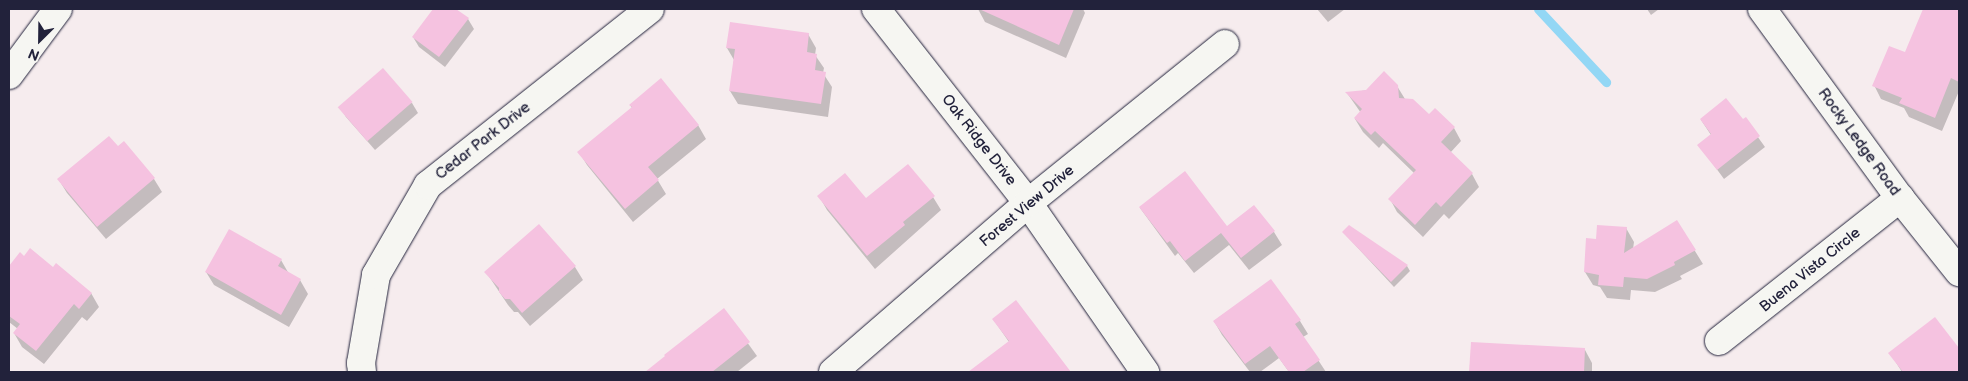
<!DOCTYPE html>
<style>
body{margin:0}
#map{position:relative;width:1968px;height:381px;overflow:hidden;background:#f6ecee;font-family:"Balsamiq Sans",sans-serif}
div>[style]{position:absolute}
.shadow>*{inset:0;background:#0003}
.stream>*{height:9px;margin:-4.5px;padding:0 4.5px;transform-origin:4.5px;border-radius:4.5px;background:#93d7f5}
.building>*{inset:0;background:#f5c2e0;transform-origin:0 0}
.roads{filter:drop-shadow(0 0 1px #22223b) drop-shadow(0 0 1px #22223b)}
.minor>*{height:28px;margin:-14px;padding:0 14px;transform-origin:14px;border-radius:14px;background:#f6f6f2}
span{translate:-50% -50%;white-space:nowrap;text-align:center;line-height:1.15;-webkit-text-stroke:5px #f6f6f2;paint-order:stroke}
.street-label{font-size:15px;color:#22223b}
.frame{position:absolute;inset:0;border:10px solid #22223b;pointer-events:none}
.north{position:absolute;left:15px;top:15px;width:50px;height:50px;-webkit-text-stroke:4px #f6f6f2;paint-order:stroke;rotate:203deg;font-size:14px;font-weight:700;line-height:20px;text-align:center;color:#22223b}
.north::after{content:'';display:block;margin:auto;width:18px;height:22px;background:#22223b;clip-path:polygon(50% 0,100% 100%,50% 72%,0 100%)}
</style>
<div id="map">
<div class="shadow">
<i style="clip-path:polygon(434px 9px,454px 9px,468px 19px,474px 29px,445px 67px,419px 47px,413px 37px)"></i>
<i style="clip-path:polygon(978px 9px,1083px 9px,1085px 13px,1066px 58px,985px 22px)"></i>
<i style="clip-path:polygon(1317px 9px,1345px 9px,1328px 22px)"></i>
<i style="clip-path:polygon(1647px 9px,1659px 9px,1651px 15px)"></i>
<i style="clip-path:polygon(1924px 9px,1959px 9px,1959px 91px,1942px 131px,1909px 117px,1904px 108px,1881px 99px,1874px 85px,1905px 54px)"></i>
<i style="clip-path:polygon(808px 34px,816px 48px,815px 55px,824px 68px,823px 73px,832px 87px,828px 117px,738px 104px,730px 91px,734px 60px,727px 48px)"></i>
<i style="clip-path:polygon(1397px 86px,1405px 99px,1429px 116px,1454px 128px,1461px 141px,1450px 153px,1472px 174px,1479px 187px,1449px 219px,1444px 214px,1423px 237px,1397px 212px,1390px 199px,1415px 174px,1383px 143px,1379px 148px,1363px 132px,1355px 119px,1361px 113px,1347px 93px)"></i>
<i style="clip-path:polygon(412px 103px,418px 113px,375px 150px,346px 117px,340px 107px)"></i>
<i style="clip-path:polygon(630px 105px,698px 125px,706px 139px,657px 179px,666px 194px,633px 222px,587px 165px,579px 152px,632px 108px)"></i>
<i style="clip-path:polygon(1745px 119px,1765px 147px,1724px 179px,1699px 145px,1711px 135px,1701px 120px,1743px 121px)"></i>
<i style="clip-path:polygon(118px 148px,154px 179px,162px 192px,106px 239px,67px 193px,59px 180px)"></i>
<i style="clip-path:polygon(819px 196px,866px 200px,933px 197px,941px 210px,875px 269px,827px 210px)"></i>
<i style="clip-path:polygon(1140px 208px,1227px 228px,1274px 232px,1282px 245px,1249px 270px,1229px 245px,1194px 273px,1178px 253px,1175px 256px)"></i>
<i style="clip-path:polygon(1677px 222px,1703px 264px,1680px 276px,1682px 279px,1655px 292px,1631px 290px,1630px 300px,1607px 298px,1600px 287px,1593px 285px,1585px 272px,1597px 240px,1626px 228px,1634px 242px,1633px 249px)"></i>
<i style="clip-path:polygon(1344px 233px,1407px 266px,1410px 271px,1394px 287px)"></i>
<i style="clip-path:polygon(20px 254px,24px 258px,53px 268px,91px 293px,99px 307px,87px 321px,82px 317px,44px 364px,22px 347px,14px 333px,18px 329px,9px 322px,9px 288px,13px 282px,9px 274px,9px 268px)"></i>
<i style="clip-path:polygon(281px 260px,289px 274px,300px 280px,308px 294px,289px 327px,214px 285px,206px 272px)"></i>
<i style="clip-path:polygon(575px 267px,583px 280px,530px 326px,518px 312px,514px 312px,508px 305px,486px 272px)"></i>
<i style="clip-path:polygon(1270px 281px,1300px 321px,1308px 334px,1303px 337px,1326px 372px,1289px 372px,1279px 358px,1260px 372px,1250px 372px,1222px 335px,1214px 321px)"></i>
<i style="clip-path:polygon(1016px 302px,1069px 372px,979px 372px,977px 367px,1009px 342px,993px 319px)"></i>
<i style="clip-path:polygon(724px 310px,757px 356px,737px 372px,663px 372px,658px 363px)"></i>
<i style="clip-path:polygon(1472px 343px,1585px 350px,1592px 363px,1592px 372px,1471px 372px)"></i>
<i style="clip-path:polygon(1955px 345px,1959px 352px,1959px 372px,1902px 372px,1890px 353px)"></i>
</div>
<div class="stream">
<i style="left:1538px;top:9px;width:100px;rotate:47deg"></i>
</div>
<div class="building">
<i style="clip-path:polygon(433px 9px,456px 9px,469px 18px,439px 57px,412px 37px)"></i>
<i style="clip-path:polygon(979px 9px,1074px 9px,1059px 45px)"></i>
<i style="clip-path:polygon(1923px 9px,1959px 9px,1959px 82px,1951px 78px,1935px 118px,1899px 103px,1902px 98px,1872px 86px,1889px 46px,1905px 52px)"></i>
<i style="clip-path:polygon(730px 22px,809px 33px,807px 52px,817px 54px,815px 70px,826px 72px,821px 104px,729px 91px,735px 49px,726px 48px)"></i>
<i style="left:383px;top:68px;width:45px;height:60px;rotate:49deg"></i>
<i style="clip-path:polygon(1384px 71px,1398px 85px,1399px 98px,1413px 99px,1429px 114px,1435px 108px,1455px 127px,1441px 142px,1473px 173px,1441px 207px,1436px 202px,1415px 225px,1388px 199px,1416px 170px,1375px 131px,1371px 135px,1354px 118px,1362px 109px,1345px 92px,1366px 90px)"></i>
<i style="clip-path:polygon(661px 78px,699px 125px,648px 167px,659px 180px,625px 209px,577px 152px,632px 107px,629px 105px)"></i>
<i style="clip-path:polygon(1726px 98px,1743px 119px,1746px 117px,1760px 136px,1717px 170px,1697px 145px,1711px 134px,1700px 119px)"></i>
<i style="clip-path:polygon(109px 136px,118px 146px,124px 141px,155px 178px,97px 227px,57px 179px)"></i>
<i style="clip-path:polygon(908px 164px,935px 196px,903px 222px,905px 225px,867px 256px,817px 196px,845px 173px,866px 198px)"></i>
<i style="clip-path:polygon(1185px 171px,1227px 226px,1254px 205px,1275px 231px,1241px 258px,1221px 233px,1185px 261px,1170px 241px,1167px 243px,1139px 207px)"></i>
<i style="clip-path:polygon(1677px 220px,1696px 250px,1674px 262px,1675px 265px,1647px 279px,1624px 277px,1623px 287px,1598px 285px,1599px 275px,1584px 272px,1586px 238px,1596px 239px,1597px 225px,1627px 227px,1624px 253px)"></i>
<i style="clip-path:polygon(539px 224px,576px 266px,522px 313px,510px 299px,505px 299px,499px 292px,499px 288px,484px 272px)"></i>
<i style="clip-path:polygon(1349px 225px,1408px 265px,1391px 282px,1342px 232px)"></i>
<i style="clip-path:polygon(229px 229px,282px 259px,278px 266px,301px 279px,281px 315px,205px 272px)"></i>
<i style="clip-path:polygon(30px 248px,53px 267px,56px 263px,92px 293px,79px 309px,74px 304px,36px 351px,13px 333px,20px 324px,9px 316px,9px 266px,20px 252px,24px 256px)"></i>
<i style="clip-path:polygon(1271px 279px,1301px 320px,1295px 324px,1320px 360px,1303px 372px,1289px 372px,1270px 346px,1245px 364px,1213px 321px)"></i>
<i style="clip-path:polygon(1016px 300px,1071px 372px,968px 372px,1009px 341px,992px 319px)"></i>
<i style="clip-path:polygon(724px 308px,750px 342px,712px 372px,645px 372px,665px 356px,664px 355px)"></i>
<i style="clip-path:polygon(1935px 317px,1959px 348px,1959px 372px,1903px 372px,1888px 353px)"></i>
<i style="clip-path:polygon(1471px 342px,1585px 348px,1584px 372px,1469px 372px)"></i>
</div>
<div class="roads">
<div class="minor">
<i style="left:876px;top:9px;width:246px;rotate:51.9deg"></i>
<i style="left:1028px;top:203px;width:206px;rotate:55.3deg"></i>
<i style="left:1762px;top:9px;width:234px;rotate:53.9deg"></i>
<i style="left:1900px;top:198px;width:95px;rotate:51.4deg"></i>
<i style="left:9px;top:75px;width:82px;rotate:-53.4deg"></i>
<i style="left:1719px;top:341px;width:231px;rotate:-38.3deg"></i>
<i style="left:362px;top:372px;width:9px;rotate:-96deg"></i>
<i style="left:361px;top:363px;width:89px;rotate:-80.3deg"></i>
<i style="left:376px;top:275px;width:104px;rotate:-60deg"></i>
<i style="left:428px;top:185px;width:283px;rotate:-38.4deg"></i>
<i style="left:833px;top:372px;width:258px;rotate:-40.9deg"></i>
<i style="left:1028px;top:203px;width:253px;rotate:-38.9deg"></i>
</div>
</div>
<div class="street-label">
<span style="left:979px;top:140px;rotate:52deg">Oak Ridge Drive</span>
<span style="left:483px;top:141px;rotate:-38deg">Cedar Park Drive</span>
<span style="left:1859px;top:142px;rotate:54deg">Rocky Ledge Road</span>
<span style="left:1027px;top:206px;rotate:-40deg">Forest View Drive</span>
<span style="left:1810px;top:270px;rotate:-39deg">Buena Vista Circle</span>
</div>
<div class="frame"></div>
<div class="north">N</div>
</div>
